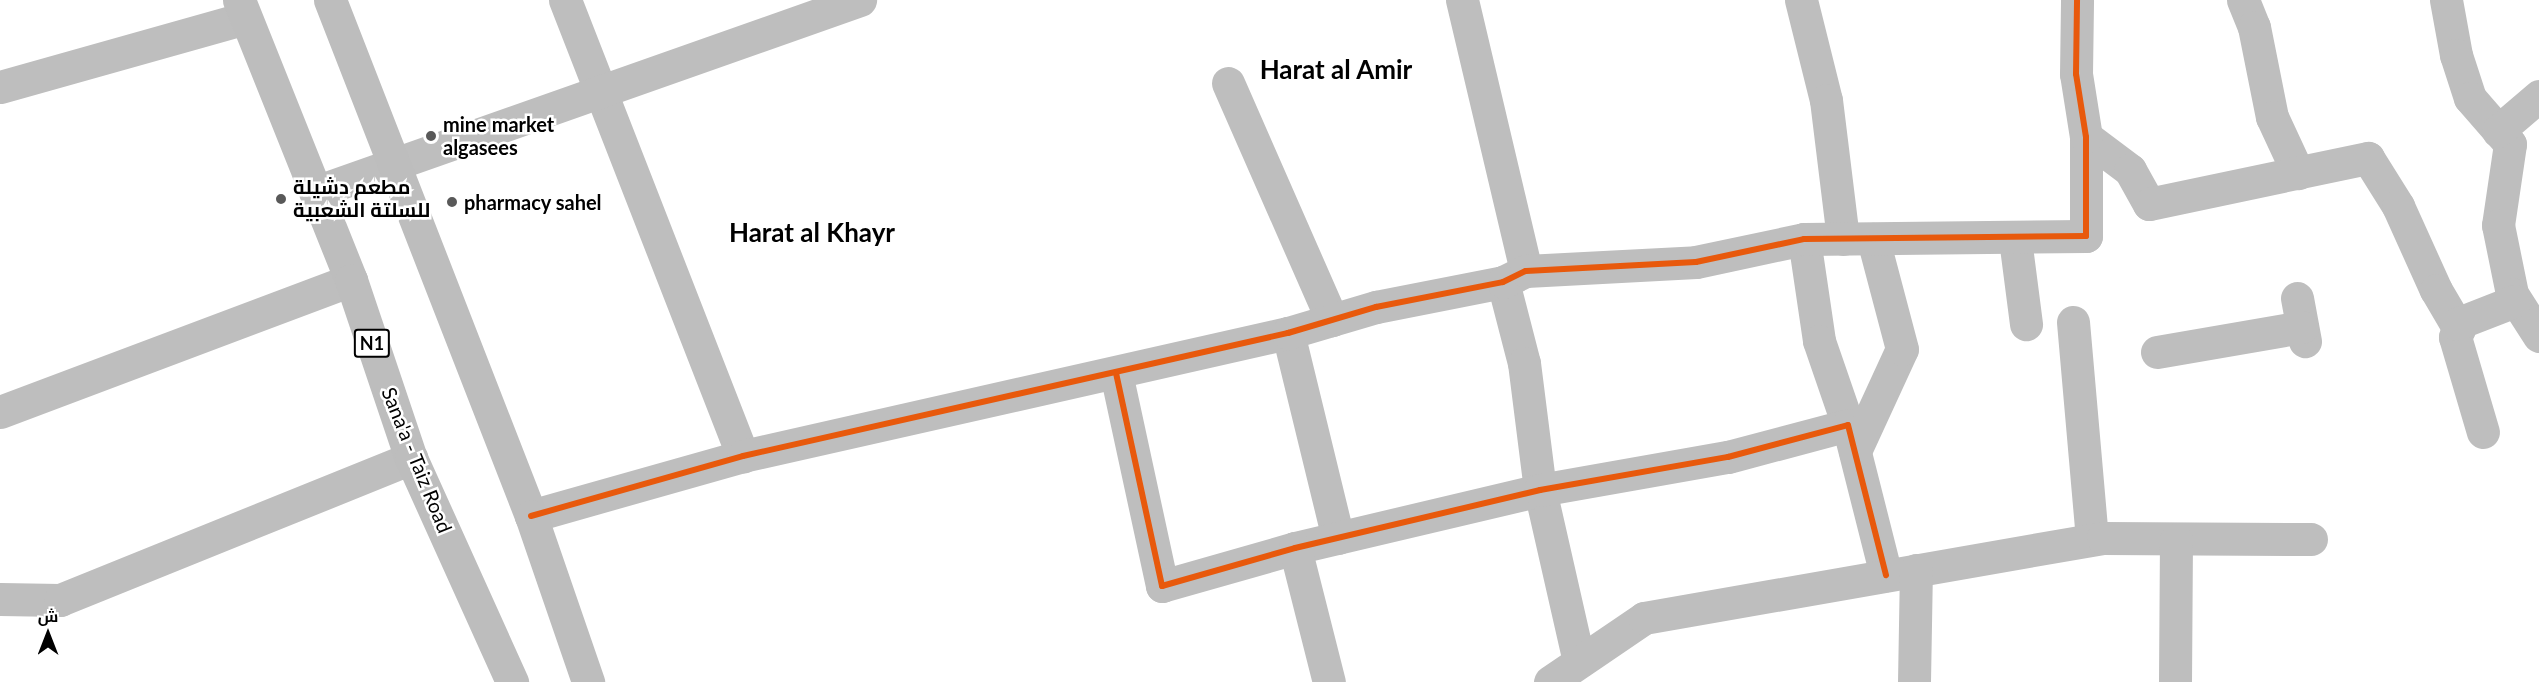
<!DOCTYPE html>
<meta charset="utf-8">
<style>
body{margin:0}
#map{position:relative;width:2539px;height:682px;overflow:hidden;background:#fff;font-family:Lato,Cairo,sans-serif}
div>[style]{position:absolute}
.minor>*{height:33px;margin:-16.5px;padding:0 16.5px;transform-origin:16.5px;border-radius:16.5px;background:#bebebe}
.highway>*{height:33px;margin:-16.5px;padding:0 16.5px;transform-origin:16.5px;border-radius:16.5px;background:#bdbdbd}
.cycleway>*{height:6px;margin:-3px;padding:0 3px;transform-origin:3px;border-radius:3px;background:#e8590c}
.dots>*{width:16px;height:16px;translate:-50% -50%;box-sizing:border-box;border:3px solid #fff;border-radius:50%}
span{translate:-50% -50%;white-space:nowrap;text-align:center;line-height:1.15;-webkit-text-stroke:5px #fff;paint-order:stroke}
.shield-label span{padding:2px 4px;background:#fff;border:2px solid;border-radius:4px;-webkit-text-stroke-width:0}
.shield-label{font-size:18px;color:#000;font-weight:700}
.poi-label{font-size:20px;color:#000;font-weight:700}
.left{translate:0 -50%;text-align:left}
.street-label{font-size:20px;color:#000}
.district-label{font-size:26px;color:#000;font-weight:700}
.north{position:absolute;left:18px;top:604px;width:60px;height:60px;-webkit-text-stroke:4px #fff;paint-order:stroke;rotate:0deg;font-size:16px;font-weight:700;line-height:24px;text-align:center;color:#000}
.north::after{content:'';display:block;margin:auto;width:21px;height:27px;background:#000;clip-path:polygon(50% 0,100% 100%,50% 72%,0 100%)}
</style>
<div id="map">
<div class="minor">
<i style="left:565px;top:0;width:490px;rotate:68.7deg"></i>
<i style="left:1462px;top:0;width:278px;rotate:76.7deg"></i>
<i style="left:1801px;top:0;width:103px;rotate:76deg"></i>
<i style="left:1826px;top:100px;width:140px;rotate:83deg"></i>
<i style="left:2243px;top:0;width:29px;rotate:68deg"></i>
<i style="left:2254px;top:27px;width:92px;rotate:78.7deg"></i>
<i style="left:2272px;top:117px;width:62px;rotate:65.1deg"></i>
<i style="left:2446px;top:0;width:56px;rotate:79.7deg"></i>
<i style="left:2456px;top:55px;width:45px;rotate:72deg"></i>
<i style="left:2470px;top:98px;width:61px;rotate:49deg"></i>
<i style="left:2510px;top:144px;width:82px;rotate:98.4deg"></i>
<i style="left:2498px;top:225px;width:70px;rotate:78.5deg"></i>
<i style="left:2512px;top:294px;width:50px;rotate:57.3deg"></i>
<i style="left:1228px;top:83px;width:259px;rotate:66.3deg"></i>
<i style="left:0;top:87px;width:255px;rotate:-15.7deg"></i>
<i style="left:2498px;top:131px;width:54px;rotate:-40.5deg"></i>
<i style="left:2086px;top:137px;width:55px;rotate:36.9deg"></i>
<i style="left:2130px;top:170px;width:39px;rotate:61deg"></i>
<i style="left:2149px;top:204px;width:224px;rotate:-11.9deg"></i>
<i style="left:2368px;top:158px;width:57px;rotate:58deg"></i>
<i style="left:2398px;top:206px;width:92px;rotate:65.7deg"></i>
<i style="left:2436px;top:290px;width:45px;rotate:59.5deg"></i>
<i style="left:2459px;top:329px;width:9px;rotate:117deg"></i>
<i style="left:2455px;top:337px;width:99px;rotate:73.6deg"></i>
<i style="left:315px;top:192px;width:578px;rotate:-19.41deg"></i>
<i style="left:1804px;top:239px;width:103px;rotate:81.6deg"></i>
<i style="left:1819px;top:341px;width:89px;rotate:71deg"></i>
<i style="left:2015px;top:239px;width:86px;rotate:82.6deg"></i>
<i style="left:1503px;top:282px;width:84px;rotate:75.5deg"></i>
<i style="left:1524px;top:363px;width:128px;rotate:82.8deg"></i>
<i style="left:1540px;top:490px;width:176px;rotate:77.2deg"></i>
<i style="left:2297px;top:298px;width:44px;rotate:79.5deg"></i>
<i style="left:2073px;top:322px;width:218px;rotate:85deg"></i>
<i style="left:2456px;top:324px;width:63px;rotate:-21.3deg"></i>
<i style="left:1288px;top:333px;width:211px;rotate:76.3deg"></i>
<i style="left:2157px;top:352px;width:147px;rotate:-9.8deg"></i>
<i style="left:1116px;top:373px;width:218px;rotate:77.8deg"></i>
<i style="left:1162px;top:586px;width:138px;rotate:-15.9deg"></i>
<i style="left:1295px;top:548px;width:252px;rotate:-13.3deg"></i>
<i style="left:1540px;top:490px;width:191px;rotate:-10deg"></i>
<i style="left:1728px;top:457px;width:124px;rotate:-14.9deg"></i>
<i style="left:1848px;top:425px;width:155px;rotate:75.8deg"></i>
<i style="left:0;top:412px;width:375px;rotate:-20.6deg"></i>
<i style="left:1855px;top:451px;width:112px;rotate:-65.3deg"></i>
<i style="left:1902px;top:349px;width:114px;rotate:-104.8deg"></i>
<i style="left:531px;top:516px;width:220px;rotate:-15.8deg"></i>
<i style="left:743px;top:456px;width:559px;rotate:-12.72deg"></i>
<i style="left:1288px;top:333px;width:92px;rotate:-16.5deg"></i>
<i style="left:1376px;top:307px;width:129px;rotate:-11.1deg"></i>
<i style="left:1503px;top:282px;width:25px;rotate:-26deg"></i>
<i style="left:1526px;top:271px;width:170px;rotate:-3deg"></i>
<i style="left:1696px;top:262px;width:110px;rotate:-12deg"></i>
<i style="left:1804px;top:239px;width:282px;rotate:-0.6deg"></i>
<i style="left:2086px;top:236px;width:99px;rotate:-90deg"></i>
<i style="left:2086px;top:137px;width:64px;rotate:-99deg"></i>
<i style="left:2076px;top:74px;width:74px;rotate:-89.2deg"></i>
<i style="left:1295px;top:548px;width:138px;rotate:75.8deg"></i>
<i style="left:0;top:599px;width:60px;rotate:1deg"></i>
<i style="left:60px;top:600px;width:379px;rotate:-22deg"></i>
<i style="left:1550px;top:682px;width:114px;rotate:-34.2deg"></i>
<i style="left:1644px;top:618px;width:466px;rotate:-9.9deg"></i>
<i style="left:2103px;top:538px;width:208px;rotate:0.3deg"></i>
<i style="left:1914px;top:682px;width:112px;rotate:-89deg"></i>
<i style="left:2175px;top:682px;width:142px;rotate:-89.6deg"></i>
</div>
<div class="highway">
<i style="left:239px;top:0;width:302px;rotate:68.2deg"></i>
<i style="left:351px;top:280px;width:188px;rotate:71.4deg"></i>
<i style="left:411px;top:458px;width:246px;rotate:65.7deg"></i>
<i style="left:330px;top:0;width:554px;rotate:68.72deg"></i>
<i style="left:531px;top:516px;width:176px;rotate:71deg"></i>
</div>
<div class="cycleway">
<i style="left:1116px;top:373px;width:218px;rotate:77.8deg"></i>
<i style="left:1162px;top:586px;width:138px;rotate:-15.9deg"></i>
<i style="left:1295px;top:548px;width:252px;rotate:-13.3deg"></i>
<i style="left:1540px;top:490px;width:191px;rotate:-10deg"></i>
<i style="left:1728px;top:457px;width:124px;rotate:-14.9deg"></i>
<i style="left:1848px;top:425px;width:155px;rotate:75.8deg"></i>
<i style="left:531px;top:516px;width:220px;rotate:-15.8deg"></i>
<i style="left:743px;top:456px;width:559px;rotate:-12.72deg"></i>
<i style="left:1288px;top:333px;width:92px;rotate:-16.5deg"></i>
<i style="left:1376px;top:307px;width:129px;rotate:-11.1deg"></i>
<i style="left:1503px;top:282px;width:25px;rotate:-26deg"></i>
<i style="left:1526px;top:271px;width:170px;rotate:-3deg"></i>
<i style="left:1696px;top:262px;width:110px;rotate:-12deg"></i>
<i style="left:1804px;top:239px;width:282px;rotate:-0.6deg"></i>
<i style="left:2086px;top:236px;width:99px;rotate:-90deg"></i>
<i style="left:2086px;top:137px;width:64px;rotate:-99deg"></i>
<i style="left:2076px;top:74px;width:74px;rotate:-89.2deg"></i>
</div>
<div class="dots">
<i style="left:431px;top:136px;background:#595959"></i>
<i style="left:281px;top:199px;background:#595959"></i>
<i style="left:452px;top:202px;background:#595959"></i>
</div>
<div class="shield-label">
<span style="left:372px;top:343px">N1</span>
</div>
<div class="poi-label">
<span class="left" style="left:443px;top:136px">mine market<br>algasees</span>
<span class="left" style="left:293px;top:198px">مطعم دشيلة<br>للسلتة الشعبية</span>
<span class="left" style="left:464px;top:202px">pharmacy sahel</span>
</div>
<div class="street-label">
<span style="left:417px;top:460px;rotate:68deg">Sana'a - Taiz Road</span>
</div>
<div class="district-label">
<span style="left:1336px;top:70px">Harat al Amir</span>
<span style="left:812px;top:233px">Harat al Khayr</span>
</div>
<div class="north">ش</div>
</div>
